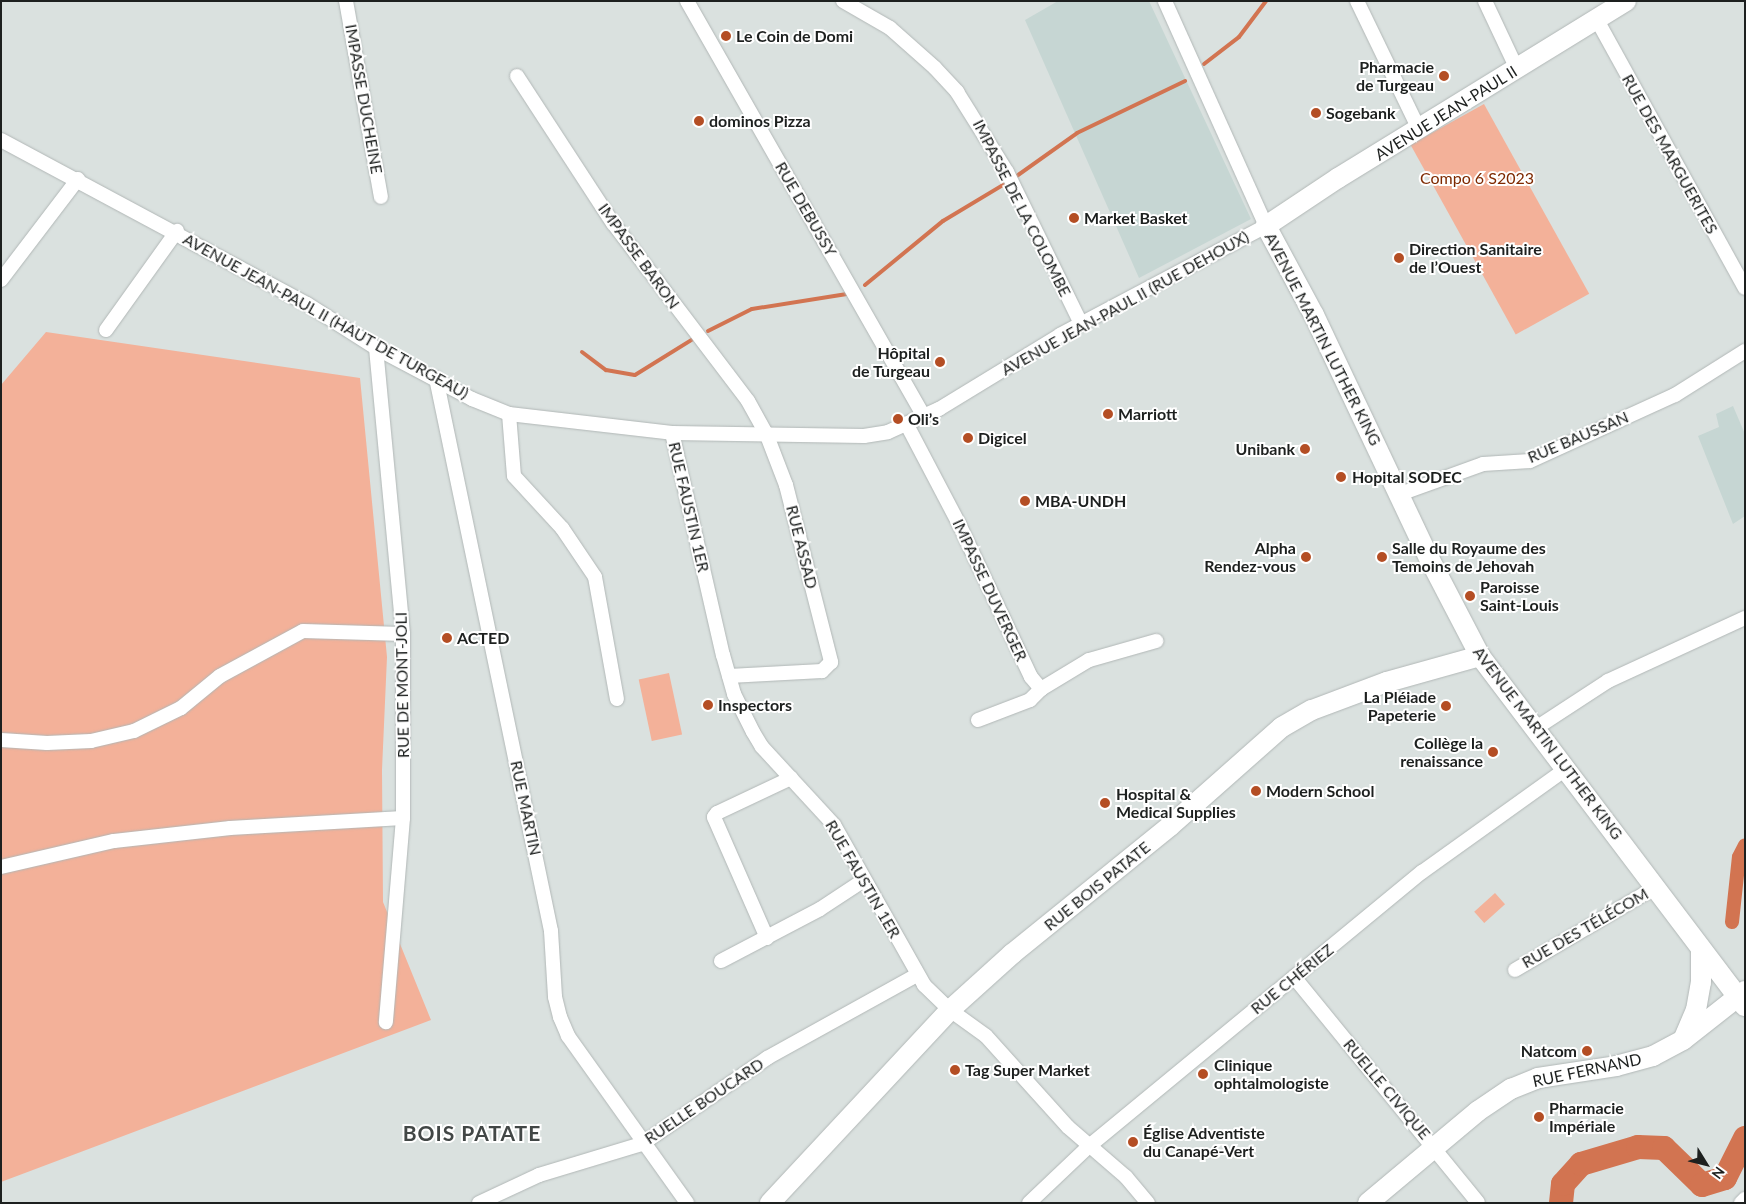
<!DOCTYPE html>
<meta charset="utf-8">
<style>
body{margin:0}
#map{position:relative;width:1746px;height:1204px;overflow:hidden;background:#dae1df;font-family:Lato,sans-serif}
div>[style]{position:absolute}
.built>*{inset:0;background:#c6d6d3}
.green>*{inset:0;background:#f3b199;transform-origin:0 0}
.stream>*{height:4px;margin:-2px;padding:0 2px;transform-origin:2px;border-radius:2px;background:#d27451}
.canal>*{height:14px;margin:-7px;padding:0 7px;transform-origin:7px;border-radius:7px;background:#d27451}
.river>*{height:24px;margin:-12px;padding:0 12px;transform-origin:12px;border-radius:12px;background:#d27451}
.roads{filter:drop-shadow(0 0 1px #b1b7b6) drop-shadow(0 0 1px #b1b7b6)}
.street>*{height:14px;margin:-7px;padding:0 7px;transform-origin:7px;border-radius:7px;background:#fff}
.secondary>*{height:20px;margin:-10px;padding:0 10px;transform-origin:10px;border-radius:10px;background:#fff}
.dots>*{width:14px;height:14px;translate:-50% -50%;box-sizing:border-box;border:2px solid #fff;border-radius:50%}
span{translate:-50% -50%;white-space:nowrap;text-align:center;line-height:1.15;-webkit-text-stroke:4px #fff;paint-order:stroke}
.poi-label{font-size:16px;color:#1d201f;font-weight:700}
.left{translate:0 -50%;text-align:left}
.right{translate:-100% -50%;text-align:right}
.street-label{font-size:16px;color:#1d201f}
.park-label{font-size:16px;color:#7e2900}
.district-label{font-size:21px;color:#424746;font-weight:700;letter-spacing:1px}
.frame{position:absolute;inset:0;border:2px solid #1d201f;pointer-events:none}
.north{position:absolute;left:1681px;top:1139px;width:50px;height:50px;-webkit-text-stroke:4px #fff;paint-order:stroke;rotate:126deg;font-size:14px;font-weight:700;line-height:20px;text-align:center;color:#1d201f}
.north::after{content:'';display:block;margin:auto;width:18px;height:22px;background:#1d201f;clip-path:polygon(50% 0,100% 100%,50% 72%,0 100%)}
</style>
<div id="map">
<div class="built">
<i style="clip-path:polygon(1058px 1px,1149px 1px,1251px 219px,1139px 278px,1025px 20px)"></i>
<i style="clip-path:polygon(1733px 406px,1745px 434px,1745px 516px,1733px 524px,1698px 436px,1719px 427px,1716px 414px)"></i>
</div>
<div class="green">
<i style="left:1484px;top:104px;width:217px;height:84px;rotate:61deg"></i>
<i style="clip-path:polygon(46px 332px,360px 378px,387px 657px,382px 770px,383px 902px,431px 1020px,1px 1182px,1px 385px)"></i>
<i style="left:669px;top:673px;width:63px;height:31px;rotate:78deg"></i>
<i style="left:1495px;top:893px;width:15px;height:28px;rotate:48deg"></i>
</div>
<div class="stream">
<i style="left:1204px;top:64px;width:44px;rotate:-37.6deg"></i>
<i style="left:1239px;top:37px;width:45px;rotate:-53.1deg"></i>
<i style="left:1014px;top:178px;width:77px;rotate:-35.5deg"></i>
<i style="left:1077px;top:133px;width:120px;rotate:-25.7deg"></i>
<i style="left:865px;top:285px;width:101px;rotate:-39.4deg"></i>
<i style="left:943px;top:221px;width:76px;rotate:-31deg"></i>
<i style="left:708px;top:331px;width:49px;rotate:-26.6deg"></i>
<i style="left:752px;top:309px;width:96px;rotate:-9deg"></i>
<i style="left:582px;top:352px;width:30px;rotate:37deg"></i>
<i style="left:606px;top:370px;width:29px;rotate:10deg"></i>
<i style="left:635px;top:375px;width:68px;rotate:-31.8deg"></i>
</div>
<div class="canal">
<i style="left:1732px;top:922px;width:65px;rotate:-83.9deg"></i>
<i style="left:1739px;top:857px;width:13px;rotate:-63deg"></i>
</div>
<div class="river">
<i style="left:1561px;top:1203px;width:19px;rotate:-84deg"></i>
<i style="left:1563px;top:1184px;width:27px;rotate:-48deg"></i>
<i style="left:1581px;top:1164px;width:59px;rotate:-16.6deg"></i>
<i style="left:1638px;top:1147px;width:26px;rotate:2deg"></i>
<i style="left:1664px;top:1148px;width:53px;rotate:44.2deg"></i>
<i style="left:1702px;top:1185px;width:24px;rotate:-17deg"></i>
<i style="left:1725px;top:1178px;width:45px;rotate:-63.4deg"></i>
</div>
<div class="roads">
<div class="street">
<i style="left:346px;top:1px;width:199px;rotate:79.9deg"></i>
<i style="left:687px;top:1px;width:478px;rotate:60.3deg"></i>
<i style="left:843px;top:1px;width:54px;rotate:29.9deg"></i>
<i style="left:890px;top:28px;width:60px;rotate:41.6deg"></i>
<i style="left:935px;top:68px;width:33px;rotate:47deg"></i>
<i style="left:957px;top:92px;width:94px;rotate:58deg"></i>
<i style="left:1007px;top:172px;width:169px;rotate:64deg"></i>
<i style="left:1357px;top:1px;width:142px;rotate:64.2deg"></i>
<i style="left:1485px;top:1px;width:75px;rotate:64.8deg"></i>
<i style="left:1597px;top:20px;width:306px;rotate:61.1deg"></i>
<i style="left:517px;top:76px;width:176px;rotate:56.9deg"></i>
<i style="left:613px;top:223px;width:223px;rotate:52.8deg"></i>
<i style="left:748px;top:401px;width:37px;rotate:61deg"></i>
<i style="left:766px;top:433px;width:56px;rotate:69deg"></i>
<i style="left:786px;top:485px;width:183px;rotate:75.7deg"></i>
<i style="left:831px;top:662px;width:13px;rotate:135deg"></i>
<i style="left:822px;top:671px;width:93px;rotate:176.9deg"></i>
<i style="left:1px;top:140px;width:347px;rotate:28.2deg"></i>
<i style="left:307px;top:304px;width:82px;rotate:32.5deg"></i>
<i style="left:376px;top:348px;width:109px;rotate:28deg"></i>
<i style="left:472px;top:399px;width:40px;rotate:22deg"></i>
<i style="left:509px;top:414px;width:164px;rotate:6.6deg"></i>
<i style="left:672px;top:433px;width:192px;rotate:0.9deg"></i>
<i style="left:864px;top:436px;width:24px;rotate:-9deg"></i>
<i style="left:888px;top:432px;width:56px;rotate:-24.3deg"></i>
<i style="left:939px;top:409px;width:142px;rotate:-31.4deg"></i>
<i style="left:1060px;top:335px;width:233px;rotate:-27.9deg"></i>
<i style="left:1266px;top:226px;width:247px;rotate:-114.2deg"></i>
<i style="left:1px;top:280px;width:127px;rotate:-52.7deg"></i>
<i style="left:106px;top:330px;width:122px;rotate:-54.4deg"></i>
<i style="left:376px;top:348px;width:287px;rotate:84.6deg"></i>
<i style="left:403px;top:634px;width:184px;rotate:90deg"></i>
<i style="left:403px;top:818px;width:205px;rotate:94.8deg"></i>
<i style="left:436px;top:378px;width:565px;rotate:78.25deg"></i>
<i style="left:551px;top:931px;width:66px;rotate:86.5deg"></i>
<i style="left:555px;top:997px;width:21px;rotate:76deg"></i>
<i style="left:560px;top:1017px;width:21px;rotate:67deg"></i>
<i style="left:568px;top:1036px;width:205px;rotate:54.5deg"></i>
<i style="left:509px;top:414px;width:62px;rotate:85.4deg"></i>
<i style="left:514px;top:476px;width:71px;rotate:47.3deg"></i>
<i style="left:562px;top:528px;width:59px;rotate:56deg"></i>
<i style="left:595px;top:577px;width:124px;rotate:79.8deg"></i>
<i style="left:907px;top:425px;width:112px;rotate:62.3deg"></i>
<i style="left:959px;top:524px;width:169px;rotate:64.8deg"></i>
<i style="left:1031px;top:677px;width:16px;rotate:50deg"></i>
<i style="left:672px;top:433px;width:228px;rotate:77.1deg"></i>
<i style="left:723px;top:655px;width:41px;rotate:74.2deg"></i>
<i style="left:734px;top:694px;width:42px;rotate:63.4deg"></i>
<i style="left:753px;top:732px;width:17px;rotate:59deg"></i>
<i style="left:762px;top:747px;width:106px;rotate:47.3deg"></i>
<i style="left:834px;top:825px;width:184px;rotate:60.6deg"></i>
<i style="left:924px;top:985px;width:36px;rotate:44deg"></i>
<i style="left:950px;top:1010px;width:44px;rotate:35.8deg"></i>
<i style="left:986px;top:1036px;width:122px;rotate:48deg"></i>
<i style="left:1068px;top:1127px;width:77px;rotate:40.8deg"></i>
<i style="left:1126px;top:1177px;width:34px;rotate:50deg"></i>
<i style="left:1400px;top:494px;width:88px;rotate:-19.9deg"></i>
<i style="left:1483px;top:464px;width:47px;rotate:-3.7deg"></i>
<i style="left:1530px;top:461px;width:159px;rotate:-24.5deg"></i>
<i style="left:1675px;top:395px;width:83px;rotate:-32.2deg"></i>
<i style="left:978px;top:720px;width:56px;rotate:-21deg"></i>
<i style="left:1030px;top:700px;width:16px;rotate:-45deg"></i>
<i style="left:1041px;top:689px;width:56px;rotate:-31.1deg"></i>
<i style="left:1089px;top:660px;width:70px;rotate:-15.8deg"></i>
<i style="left:1536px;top:728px;width:86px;rotate:-33.1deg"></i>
<i style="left:1608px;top:681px;width:151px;rotate:-24.7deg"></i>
<i style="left:1px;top:740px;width:46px;rotate:3.7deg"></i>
<i style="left:47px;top:743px;width:44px;rotate:-2.6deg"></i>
<i style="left:91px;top:741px;width:44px;rotate:-13.1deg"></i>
<i style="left:134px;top:731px;width:52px;rotate:-26.1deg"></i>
<i style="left:181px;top:708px;width:50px;rotate:-39.4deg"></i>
<i style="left:220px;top:676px;width:94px;rotate:-28.5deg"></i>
<i style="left:303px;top:631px;width:100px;rotate:1.7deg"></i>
<i style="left:1px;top:867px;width:116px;rotate:-13deg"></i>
<i style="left:114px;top:841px;width:117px;rotate:-6.4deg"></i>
<i style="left:230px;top:828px;width:173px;rotate:-3.3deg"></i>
<i style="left:767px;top:938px;width:132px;rotate:-113.7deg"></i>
<i style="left:714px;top:817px;width:5px;rotate:-53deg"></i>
<i style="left:717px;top:813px;width:82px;rotate:-25.3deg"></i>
<i style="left:721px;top:961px;width:112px;rotate:-27.7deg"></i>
<i style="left:820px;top:909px;width:53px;rotate:-33.4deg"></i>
<i style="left:1515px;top:970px;width:164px;rotate:-30.5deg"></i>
<i style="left:1294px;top:977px;width:291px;rotate:50.8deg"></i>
<i style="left:479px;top:1203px;width:66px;rotate:-25deg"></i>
<i style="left:539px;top:1175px;width:108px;rotate:-16.8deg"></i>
<i style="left:642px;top:1144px;width:152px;rotate:-34.5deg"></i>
<i style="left:767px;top:1058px;width:171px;rotate:-29deg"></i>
<i style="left:1029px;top:1203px;width:81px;rotate:-43.5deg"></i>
<i style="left:1088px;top:1147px;width:433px;rotate:-39.5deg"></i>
<i style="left:1422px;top:872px;width:177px;rotate:-35.6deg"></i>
<i style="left:1741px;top:1203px;width:6px;rotate:-45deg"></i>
</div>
<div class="secondary">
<i style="left:1626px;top:1px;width:338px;rotate:148.4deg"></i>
<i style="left:1338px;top:178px;width:87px;rotate:146.3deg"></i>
<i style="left:1266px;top:226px;width:101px;rotate:61.7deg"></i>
<i style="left:1314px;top:315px;width:271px;rotate:64.7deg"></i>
<i style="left:1430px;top:560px;width:108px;rotate:62.5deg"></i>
<i style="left:1480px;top:656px;width:439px;rotate:52.9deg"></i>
<i style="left:1684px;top:1038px;width:30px;rotate:-67deg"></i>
<i style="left:1696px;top:1010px;width:28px;rotate:-80deg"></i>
<i style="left:1701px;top:982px;width:33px;rotate:-90deg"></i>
<i style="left:770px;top:1203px;width:264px;rotate:-47deg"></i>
<i style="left:950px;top:1010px;width:84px;rotate:-42.1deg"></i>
<i style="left:1012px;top:954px;width:203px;rotate:-39deg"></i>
<i style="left:1170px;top:826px;width:149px;rotate:-41.5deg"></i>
<i style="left:1282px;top:727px;width:34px;rotate:-30deg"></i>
<i style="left:1312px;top:710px;width:80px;rotate:-20.5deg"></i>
<i style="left:1387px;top:682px;width:97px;rotate:-15.6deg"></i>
<i style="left:1368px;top:1203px;width:143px;rotate:-39.9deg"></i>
<i style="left:1478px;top:1111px;width:40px;rotate:-34deg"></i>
<i style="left:1511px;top:1089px;width:29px;rotate:-22deg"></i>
<i style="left:1538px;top:1078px;width:79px;rotate:-8.7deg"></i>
<i style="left:1616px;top:1066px;width:38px;rotate:-15deg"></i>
<i style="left:1653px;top:1056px;width:34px;rotate:-28deg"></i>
<i style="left:1683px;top:1040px;width:79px;rotate:-38.3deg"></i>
</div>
</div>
<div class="dots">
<i style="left:726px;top:36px;background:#b44e24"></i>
<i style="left:1444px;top:76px;background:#b44e24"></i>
<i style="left:1316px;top:113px;background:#b44e24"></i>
<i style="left:699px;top:121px;background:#b44e24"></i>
<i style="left:1074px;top:218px;background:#b44e24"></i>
<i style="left:1399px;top:258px;background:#b44e24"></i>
<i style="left:940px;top:362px;background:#b44e24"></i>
<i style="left:1108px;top:414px;background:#b44e24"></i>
<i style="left:898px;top:419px;background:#b44e24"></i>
<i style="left:968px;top:438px;background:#b44e24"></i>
<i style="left:1305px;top:449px;background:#b44e24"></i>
<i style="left:1341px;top:477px;background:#b44e24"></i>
<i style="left:1025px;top:501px;background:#b44e24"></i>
<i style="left:1306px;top:557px;background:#b44e24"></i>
<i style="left:1382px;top:557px;background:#b44e24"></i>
<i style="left:1470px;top:596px;background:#b44e24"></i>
<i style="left:447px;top:638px;background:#b44e24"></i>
<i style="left:708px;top:705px;background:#b44e24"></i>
<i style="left:1446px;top:706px;background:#b44e24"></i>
<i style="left:1493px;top:752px;background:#b44e24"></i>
<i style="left:1256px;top:791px;background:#b44e24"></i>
<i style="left:1105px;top:803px;background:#b44e24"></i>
<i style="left:1587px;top:1051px;background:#b44e24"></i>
<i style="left:955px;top:1070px;background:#b44e24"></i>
<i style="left:1203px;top:1074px;background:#b44e24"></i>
<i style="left:1539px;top:1117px;background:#b44e24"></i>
<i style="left:1133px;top:1142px;background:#b44e24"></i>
</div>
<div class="poi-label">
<span class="left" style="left:736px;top:36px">Le Coin de Domi</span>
<span class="right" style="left:1434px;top:76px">Pharmacie<br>de Turgeau</span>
<span class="left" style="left:1326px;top:113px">Sogebank</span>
<span class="left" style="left:709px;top:121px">dominos Pizza</span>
<span class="left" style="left:1084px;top:218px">Market Basket</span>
<span class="left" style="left:1409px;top:258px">Direction Sanitaire<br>de l’Ouest</span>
<span class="right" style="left:930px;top:362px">Hôpital<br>de Turgeau</span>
<span class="left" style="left:1118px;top:414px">Marriott</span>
<span class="left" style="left:908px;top:419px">Oli’s</span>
<span class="left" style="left:978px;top:438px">Digicel</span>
<span class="right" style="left:1295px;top:449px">Unibank</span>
<span class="left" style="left:1352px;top:477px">Hopital SODEC</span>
<span class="left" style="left:1035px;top:501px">MBA-UNDH</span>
<span class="right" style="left:1296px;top:557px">Alpha<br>Rendez-vous</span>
<span class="left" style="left:1392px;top:557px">Salle du Royaume des<br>Temoins de Jehovah</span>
<span class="left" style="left:1480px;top:596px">Paroisse<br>Saint-Louis</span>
<span class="left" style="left:457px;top:638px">ACTED</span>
<span class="right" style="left:1436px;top:706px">La Pléiade<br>Papeterie</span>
<span class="left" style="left:718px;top:705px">Inspectors</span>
<span class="right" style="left:1483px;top:752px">Collège la<br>renaissance</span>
<span class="left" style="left:1266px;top:791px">Modern School</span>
<span class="left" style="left:1116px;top:803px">Hospital &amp;<br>Medical Supplies</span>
<span class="right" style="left:1577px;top:1051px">Natcom</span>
<span class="left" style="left:1214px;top:1074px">Clinique<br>ophtalmologiste</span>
<span class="left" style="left:965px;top:1070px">Tag Super Market</span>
<span class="left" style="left:1549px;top:1117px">Pharmacie<br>Impériale</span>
<span class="left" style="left:1143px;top:1142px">Église Adventiste<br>du Canapé-Vert</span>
</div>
<div class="street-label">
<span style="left:364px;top:99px;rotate:80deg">IMPASSE DUCHEINE</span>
<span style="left:1446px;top:113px;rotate:-32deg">AVENUE JEAN-PAUL II</span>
<span style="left:1670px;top:154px;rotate:61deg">RUE DES MARGUERITES</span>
<span style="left:1022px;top:208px;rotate:63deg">IMPASSE DE LA COLOMBE</span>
<span style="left:806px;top:209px;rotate:60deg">RUE DEBUSSY</span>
<span style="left:639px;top:256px;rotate:54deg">IMPASSE BARON</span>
<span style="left:1125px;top:303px;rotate:-29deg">AVENUE JEAN-PAUL II (RUE DEHOUX)</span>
<span style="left:326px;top:316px;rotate:29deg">AVENUE JEAN-PAUL II (HAUT DE TURGEAU)</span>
<span style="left:1323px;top:339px;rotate:63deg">AVENUE MARTIN LUTHER KING</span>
<span style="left:1578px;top:437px;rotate:-23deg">RUE BAUSSAN</span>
<span style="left:689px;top:507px;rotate:77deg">RUE FAUSTIN 1ER</span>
<span style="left:802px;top:547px;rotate:76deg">RUE ASSAD</span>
<span style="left:990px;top:590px;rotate:65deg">IMPASSE DUVERGER</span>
<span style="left:402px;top:685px;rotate:-91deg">RUE DE MONT-JOLI</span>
<span style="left:1548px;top:743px;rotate:53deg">AVENUE MARTIN LUTHER KING</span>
<span style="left:526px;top:808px;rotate:78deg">RUE MARTIN</span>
<span style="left:863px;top:879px;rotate:60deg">RUE FAUSTIN 1ER</span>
<span style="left:1097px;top:886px;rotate:-39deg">RUE BOIS PATATE</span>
<span style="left:1585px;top:928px;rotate:-30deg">RUE DES TÉLÉCOM</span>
<span style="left:1292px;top:979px;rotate:-39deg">RUE CHÉRIEZ</span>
<span style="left:1587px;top:1070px;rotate:-12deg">RUE FERNAND</span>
<span style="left:1387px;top:1089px;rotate:50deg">RUELLE CIVIQUE</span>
<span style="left:704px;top:1101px;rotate:-34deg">RUELLE BOUCARD</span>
</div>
<div class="park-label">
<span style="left:1477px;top:178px">Compo 6 S2023</span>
</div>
<div class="district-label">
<span style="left:472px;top:1133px">BOIS PATATE</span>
</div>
<div class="frame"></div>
<div class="north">N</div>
</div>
